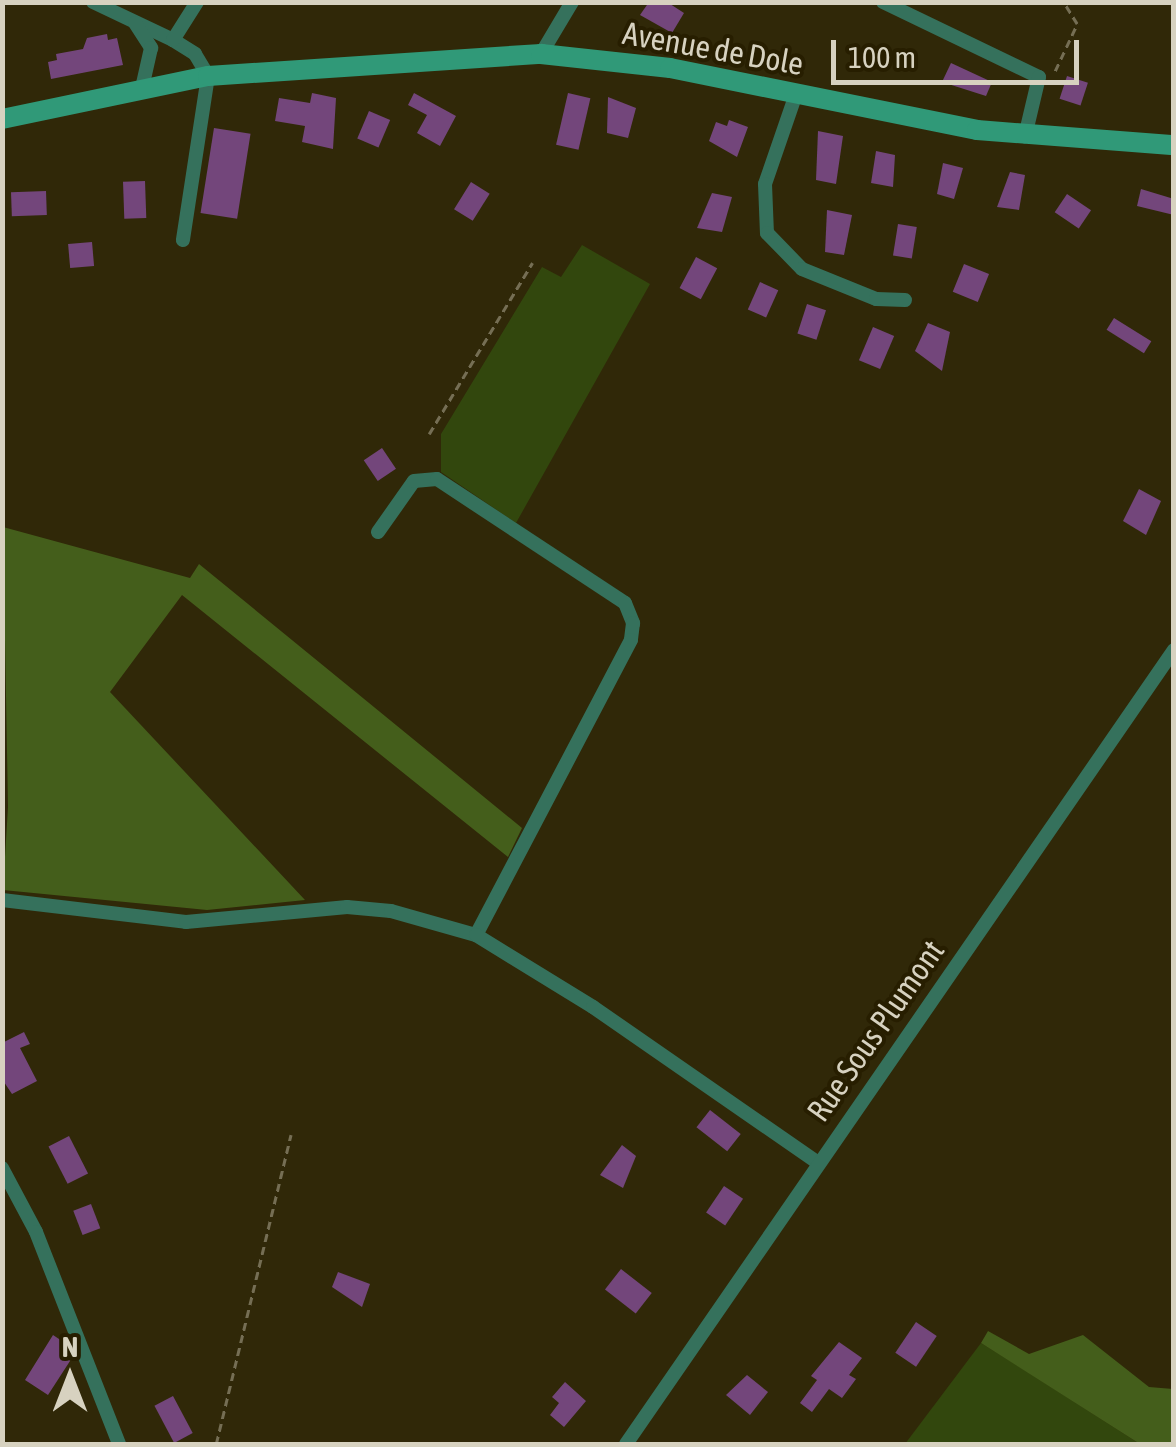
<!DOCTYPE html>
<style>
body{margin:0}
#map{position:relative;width:1176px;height:1447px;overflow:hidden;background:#302808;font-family:"Asap Condensed",sans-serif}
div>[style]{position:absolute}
.green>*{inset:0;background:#32470d}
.forest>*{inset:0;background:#445e1b}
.building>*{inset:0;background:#73467b;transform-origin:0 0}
.path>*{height:2.5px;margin-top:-1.25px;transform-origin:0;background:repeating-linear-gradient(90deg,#756e54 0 8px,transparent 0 13px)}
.street>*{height:14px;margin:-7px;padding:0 7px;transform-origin:7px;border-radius:7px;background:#35715c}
.secondary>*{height:20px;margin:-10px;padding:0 10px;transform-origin:10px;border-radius:10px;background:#309978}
span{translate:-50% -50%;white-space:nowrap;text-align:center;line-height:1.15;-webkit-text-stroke:8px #271e00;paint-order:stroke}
.street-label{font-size:32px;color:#d7d2c0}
.frame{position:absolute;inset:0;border:5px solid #d7d2c0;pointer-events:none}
.north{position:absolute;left:20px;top:1327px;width:100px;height:100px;-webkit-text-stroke:8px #271e00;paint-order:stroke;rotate:0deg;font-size:28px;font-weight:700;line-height:40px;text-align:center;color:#d7d2c0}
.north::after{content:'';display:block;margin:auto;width:35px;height:45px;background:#d7d2c0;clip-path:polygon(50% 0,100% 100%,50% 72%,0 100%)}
.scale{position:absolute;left:831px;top:40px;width:248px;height:45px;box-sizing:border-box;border:5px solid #d7d2c0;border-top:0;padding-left:12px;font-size:30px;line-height:35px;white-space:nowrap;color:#d7d2c0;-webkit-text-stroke:8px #271e00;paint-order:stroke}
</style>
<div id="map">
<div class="green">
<i style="clip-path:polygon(582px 245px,650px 284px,516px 523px,441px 472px,441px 434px,542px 267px,561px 277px)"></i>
<i style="clip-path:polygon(981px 1343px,1018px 1366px,1140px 1444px,905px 1444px)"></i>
</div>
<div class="forest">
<i style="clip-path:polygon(3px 527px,190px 578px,199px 564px,522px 828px,508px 857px,182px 595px,110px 692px,305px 900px,207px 910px,3px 890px,8px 807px)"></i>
<i style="clip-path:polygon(988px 1331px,1029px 1354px,1083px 1335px,1149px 1387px,1173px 1389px,1173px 1444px,1140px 1444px,981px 1343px)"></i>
</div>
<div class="building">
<i style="clip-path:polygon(649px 2px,667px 2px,684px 13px,672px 33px,640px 15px)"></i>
<i style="clip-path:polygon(107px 34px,108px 40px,117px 38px,123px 65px,51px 79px,48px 62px,57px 60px,56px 54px,83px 49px,87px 38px)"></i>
<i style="clip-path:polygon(951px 63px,992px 82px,986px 96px,942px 82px)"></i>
<i style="left:1067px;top:76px;width:22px;height:24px;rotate:18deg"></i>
<i style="clip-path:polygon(312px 93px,336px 98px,333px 149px,302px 142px,305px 126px,275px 121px,279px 98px,310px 103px)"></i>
<i style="clip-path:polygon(414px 93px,456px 116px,440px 146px,417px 133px,427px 115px,408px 105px)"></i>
<i style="left:568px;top:93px;width:23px;height:53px;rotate:13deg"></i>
<i style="clip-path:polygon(608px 97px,636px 108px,628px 138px,607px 133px)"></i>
<i style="left:369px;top:111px;width:23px;height:30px;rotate:23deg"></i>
<i style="clip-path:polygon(729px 120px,748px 127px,737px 157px,709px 141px,716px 122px,727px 126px)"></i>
<i style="left:214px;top:128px;width:37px;height:86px;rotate:9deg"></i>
<i style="clip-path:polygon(818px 131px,843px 136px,836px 184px,816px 180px)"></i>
<i style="clip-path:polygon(876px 151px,895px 155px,893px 187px,871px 183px)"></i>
<i style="clip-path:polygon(943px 163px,963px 168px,954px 199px,937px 194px)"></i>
<i style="clip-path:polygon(1010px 172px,1025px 175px,1019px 210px,997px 207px)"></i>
<i style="left:145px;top:181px;width:37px;height:22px;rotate:88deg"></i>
<i style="left:471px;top:182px;width:22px;height:32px;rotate:32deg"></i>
<i style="clip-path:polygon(1141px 189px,1174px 199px,1174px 215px,1137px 206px)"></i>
<i style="left:46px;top:191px;width:24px;height:35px;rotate:88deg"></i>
<i style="clip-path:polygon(712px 193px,732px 197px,722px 232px,697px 228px)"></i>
<i style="left:1067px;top:194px;width:29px;height:22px;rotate:34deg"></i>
<i style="clip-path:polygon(827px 210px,852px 215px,844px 255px,825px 252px)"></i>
<i style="left:898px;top:224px;width:19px;height:32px;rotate:9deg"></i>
<i style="left:92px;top:242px;width:24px;height:24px;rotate:85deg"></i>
<i style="left:696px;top:257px;width:24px;height:35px;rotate:28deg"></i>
<i style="left:964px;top:264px;width:27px;height:30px;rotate:22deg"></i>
<i style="left:760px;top:282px;width:20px;height:30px;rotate:24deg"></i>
<i style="left:807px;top:304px;width:20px;height:31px;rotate:18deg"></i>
<i style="left:1114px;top:318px;width:44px;height:14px;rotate:32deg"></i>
<i style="clip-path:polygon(928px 323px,950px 332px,942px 371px,915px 351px)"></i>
<i style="left:873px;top:327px;width:23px;height:36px;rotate:23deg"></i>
<i style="left:382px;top:448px;width:25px;height:22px;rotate:56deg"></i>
<i style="clip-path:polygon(1139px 489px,1161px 501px,1146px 535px,1123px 521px)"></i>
<i style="clip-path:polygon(24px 1032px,30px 1044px,20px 1048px,37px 1081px,12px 1094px,2px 1079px,2px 1043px)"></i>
<i style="left:710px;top:1110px;width:39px;height:22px;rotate:38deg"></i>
<i style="left:69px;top:1136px;width:42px;height:23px;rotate:63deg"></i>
<i style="clip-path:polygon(622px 1145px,636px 1156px,623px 1188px,600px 1175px)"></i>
<i style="left:724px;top:1186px;width:23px;height:32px;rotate:34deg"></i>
<i style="left:91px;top:1204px;width:26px;height:19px;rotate:69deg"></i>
<i style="left:621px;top:1269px;width:39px;height:26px;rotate:38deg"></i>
<i style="clip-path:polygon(338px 1272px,370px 1284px,362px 1307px,332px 1287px)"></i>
<i style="left:916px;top:1322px;width:25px;height:37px;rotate:34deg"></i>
<i style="clip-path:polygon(53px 1335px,65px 1343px,61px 1350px,70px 1361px,48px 1395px,25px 1380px)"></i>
<i style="clip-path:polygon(839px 1342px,862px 1358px,849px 1375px,856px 1379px,842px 1398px,829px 1389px,812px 1412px,800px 1403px,817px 1380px,811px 1376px)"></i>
<i style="clip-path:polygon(747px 1375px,768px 1392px,750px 1415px,726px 1395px)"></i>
<i style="clip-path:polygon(565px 1382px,586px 1401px,564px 1427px,550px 1415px,559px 1403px,552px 1397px)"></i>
<i style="left:173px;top:1396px;width:42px;height:21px;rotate:62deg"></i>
</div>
<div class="path">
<i style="left:1055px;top:71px;width:52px;rotate:-64.9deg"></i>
<i style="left:1077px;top:24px;width:26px;rotate:-122deg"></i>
<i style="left:429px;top:434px;width:200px;rotate:-58.9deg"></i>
<i style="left:216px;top:1444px;width:318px;rotate:-76.4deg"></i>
</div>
<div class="street">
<i style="left:93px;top:2px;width:89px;rotate:25.4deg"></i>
<i style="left:173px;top:40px;width:26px;rotate:32deg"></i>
<i style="left:195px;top:54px;width:26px;rotate:59deg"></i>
<i style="left:208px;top:76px;width:166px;rotate:98.7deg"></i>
<i style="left:883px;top:2px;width:173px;rotate:25.7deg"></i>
<i style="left:1039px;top:77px;width:61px;rotate:103.3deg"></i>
<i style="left:135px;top:23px;width:30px;rotate:57deg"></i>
<i style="left:151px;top:48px;width:41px;rotate:102.7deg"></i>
<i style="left:173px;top:40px;width:45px;rotate:-57.7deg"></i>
<i style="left:541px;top:54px;width:61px;rotate:-59.2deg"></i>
<i style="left:796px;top:94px;width:95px;rotate:109deg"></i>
<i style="left:765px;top:184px;width:49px;rotate:87.7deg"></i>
<i style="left:767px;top:233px;width:50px;rotate:45.8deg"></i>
<i style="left:802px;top:269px;width:80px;rotate:22.1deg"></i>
<i style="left:876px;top:299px;width:29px;rotate:2deg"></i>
<i style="left:378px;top:532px;width:62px;rotate:-54.8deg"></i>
<i style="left:414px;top:481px;width:23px;rotate:-5deg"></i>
<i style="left:437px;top:479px;width:225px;rotate:33.4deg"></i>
<i style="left:625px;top:603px;width:22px;rotate:68deg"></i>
<i style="left:633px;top:623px;width:17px;rotate:97deg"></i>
<i style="left:631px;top:640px;width:333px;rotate:117.7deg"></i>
<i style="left:2px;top:900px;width:185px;rotate:6.8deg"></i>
<i style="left:186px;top:922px;width:162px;rotate:-5.3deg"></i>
<i style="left:347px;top:907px;width:44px;rotate:5.2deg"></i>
<i style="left:391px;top:911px;width:88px;rotate:15.8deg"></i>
<i style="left:476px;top:935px;width:137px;rotate:31.6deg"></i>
<i style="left:593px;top:1007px;width:274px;rotate:34.7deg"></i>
<i style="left:2px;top:1168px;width:72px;rotate:62deg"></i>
<i style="left:36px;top:1232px;width:228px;rotate:68.6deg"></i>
<i style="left:626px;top:1444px;width:965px;rotate:-55.39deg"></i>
</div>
<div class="secondary">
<i style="left:2px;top:119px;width:210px;rotate:-11.8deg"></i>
<i style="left:208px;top:76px;width:334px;rotate:-3.8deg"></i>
<i style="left:541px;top:54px;width:130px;rotate:6.2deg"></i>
<i style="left:670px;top:68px;width:313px;rotate:11.4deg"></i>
<i style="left:977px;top:130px;width:198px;rotate:4.4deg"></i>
</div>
<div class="street-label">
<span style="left:713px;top:49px;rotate:10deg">Avenue de Dole</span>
<span style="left:876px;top:1031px;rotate:-55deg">Rue Sous Plumont</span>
</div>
<div class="frame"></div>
<div class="north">N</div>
<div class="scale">100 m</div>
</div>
